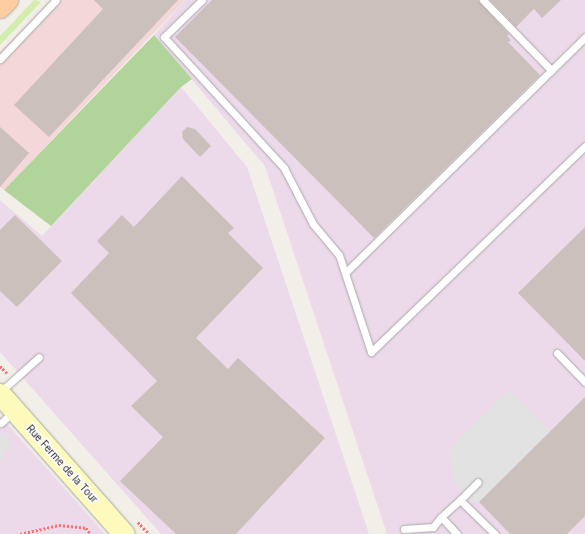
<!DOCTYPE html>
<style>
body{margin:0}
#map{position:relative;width:585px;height:534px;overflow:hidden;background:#f2eee8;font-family:Inter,sans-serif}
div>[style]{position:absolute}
.commercial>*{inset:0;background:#f3d7d9}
.industrial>*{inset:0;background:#ecdaea}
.grass>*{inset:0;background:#d3eeac}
.forest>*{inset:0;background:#b1d49b}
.parking>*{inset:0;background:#e2e2e2}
.building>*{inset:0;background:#cbc0bb}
.path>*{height:2.5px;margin-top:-1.25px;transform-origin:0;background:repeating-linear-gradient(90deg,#ff6d6d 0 2px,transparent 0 4px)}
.roads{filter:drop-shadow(0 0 1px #a9a9a9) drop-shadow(0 0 1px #a9a9a9)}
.lane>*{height:7px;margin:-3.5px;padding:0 3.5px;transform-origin:3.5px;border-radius:3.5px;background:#fff}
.secondary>*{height:21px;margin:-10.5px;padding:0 10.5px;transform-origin:10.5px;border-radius:10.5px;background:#fdfabb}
.primary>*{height:22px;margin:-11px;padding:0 11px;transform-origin:11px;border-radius:11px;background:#ffcda1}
span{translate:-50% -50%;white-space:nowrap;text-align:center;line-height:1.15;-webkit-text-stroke:3.5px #fff;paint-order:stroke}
.street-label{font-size:10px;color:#222}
</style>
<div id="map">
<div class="commercial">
<i style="clip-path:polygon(51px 0,185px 0,4px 190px,0 187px,0 52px)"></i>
</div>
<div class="industrial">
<i style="clip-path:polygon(185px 0,585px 0,585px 534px,387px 534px,265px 166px,154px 35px)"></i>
<i style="clip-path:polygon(181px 87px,247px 167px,369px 534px,161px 534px,0 352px,0 200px,42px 236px)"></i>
<i style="clip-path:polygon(0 416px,105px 534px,0 534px)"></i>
</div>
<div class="grass">
<i style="clip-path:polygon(34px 0,41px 2px,0 45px,0 36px)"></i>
</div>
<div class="forest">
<i style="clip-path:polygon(154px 35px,192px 79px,181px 87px,51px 226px,4px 190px)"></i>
</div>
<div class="parking">
<i style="clip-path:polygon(509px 390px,550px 431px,479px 502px,473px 502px,455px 484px,449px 449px)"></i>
<i style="clip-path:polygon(7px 433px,11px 449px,4px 450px,3px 460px,0 461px,0 435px)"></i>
</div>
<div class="building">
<i style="clip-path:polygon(94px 0,178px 0,49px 137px,14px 105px,103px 9px)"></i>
<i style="clip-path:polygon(212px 0,478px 0,509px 34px,507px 36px,511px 40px,508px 42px,540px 75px,374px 238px,175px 37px)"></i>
<i style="clip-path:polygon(490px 0,561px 0,542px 18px,534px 9px,516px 27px)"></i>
<i style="clip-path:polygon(0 127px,29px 153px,0 187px)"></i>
<i style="clip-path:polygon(187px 127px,195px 129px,211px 146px,200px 157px,183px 139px,182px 132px)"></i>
<i style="clip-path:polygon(182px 176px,234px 228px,228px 233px,263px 268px,196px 338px,228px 369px,238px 358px,325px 438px,236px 534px,176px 534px,120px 481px,163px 437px,131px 406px,157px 381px,71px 293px,109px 253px,97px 241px,122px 215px,134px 227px)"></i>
<i style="clip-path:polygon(15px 215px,62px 261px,17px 307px,0 291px,0 230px)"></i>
<i style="clip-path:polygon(585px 227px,585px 361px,518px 293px)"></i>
<i style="clip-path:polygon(585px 397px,585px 516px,567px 534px,510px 534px,479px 502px)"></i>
</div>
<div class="path">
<i style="left:0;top:366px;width:10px;rotate:45deg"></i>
<i style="left:138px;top:522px;width:16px;rotate:47deg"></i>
<i style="left:20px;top:534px;width:40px;rotate:-13deg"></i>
<i style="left:59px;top:525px;width:27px;rotate:6deg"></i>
<i style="left:86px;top:528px;width:8px;rotate:50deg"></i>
</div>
<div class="roads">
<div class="lane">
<i style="left:202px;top:0;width:53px;rotate:135.8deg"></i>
<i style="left:164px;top:37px;width:178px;rotate:47.5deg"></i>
<i style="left:284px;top:168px;width:63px;rotate:62.6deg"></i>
<i style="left:313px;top:224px;width:40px;rotate:50deg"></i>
<i style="left:339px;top:255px;width:102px;rotate:71.7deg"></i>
<i style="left:371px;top:352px;width:297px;rotate:-43.9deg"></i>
<i style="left:483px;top:0;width:98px;rotate:45.8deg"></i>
<i style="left:0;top:59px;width:81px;rotate:-46.5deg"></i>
<i style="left:346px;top:272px;width:335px;rotate:-44.5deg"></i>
<i style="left:557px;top:353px;width:40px;rotate:46deg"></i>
<i style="left:0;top:392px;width:52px;rotate:-41.9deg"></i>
<i style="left:1px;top:423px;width:16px;rotate:-43deg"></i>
<i style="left:460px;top:500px;width:25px;rotate:-45deg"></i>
<i style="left:404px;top:529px;width:29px;rotate:-4deg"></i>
<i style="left:433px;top:527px;width:13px;rotate:-51deg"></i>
<i style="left:457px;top:534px;width:23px;rotate:-133deg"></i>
<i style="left:441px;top:517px;width:25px;rotate:-42deg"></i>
<i style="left:460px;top:500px;width:49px;rotate:44.2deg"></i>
</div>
<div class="secondary">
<i style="left:0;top:394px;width:187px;rotate:48.5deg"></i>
</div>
<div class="primary">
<i style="left:0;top:7px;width:10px;rotate:-45deg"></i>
</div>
</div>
<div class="street-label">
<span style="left:62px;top:464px;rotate:48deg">Rue Ferme de la Tour</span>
</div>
</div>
